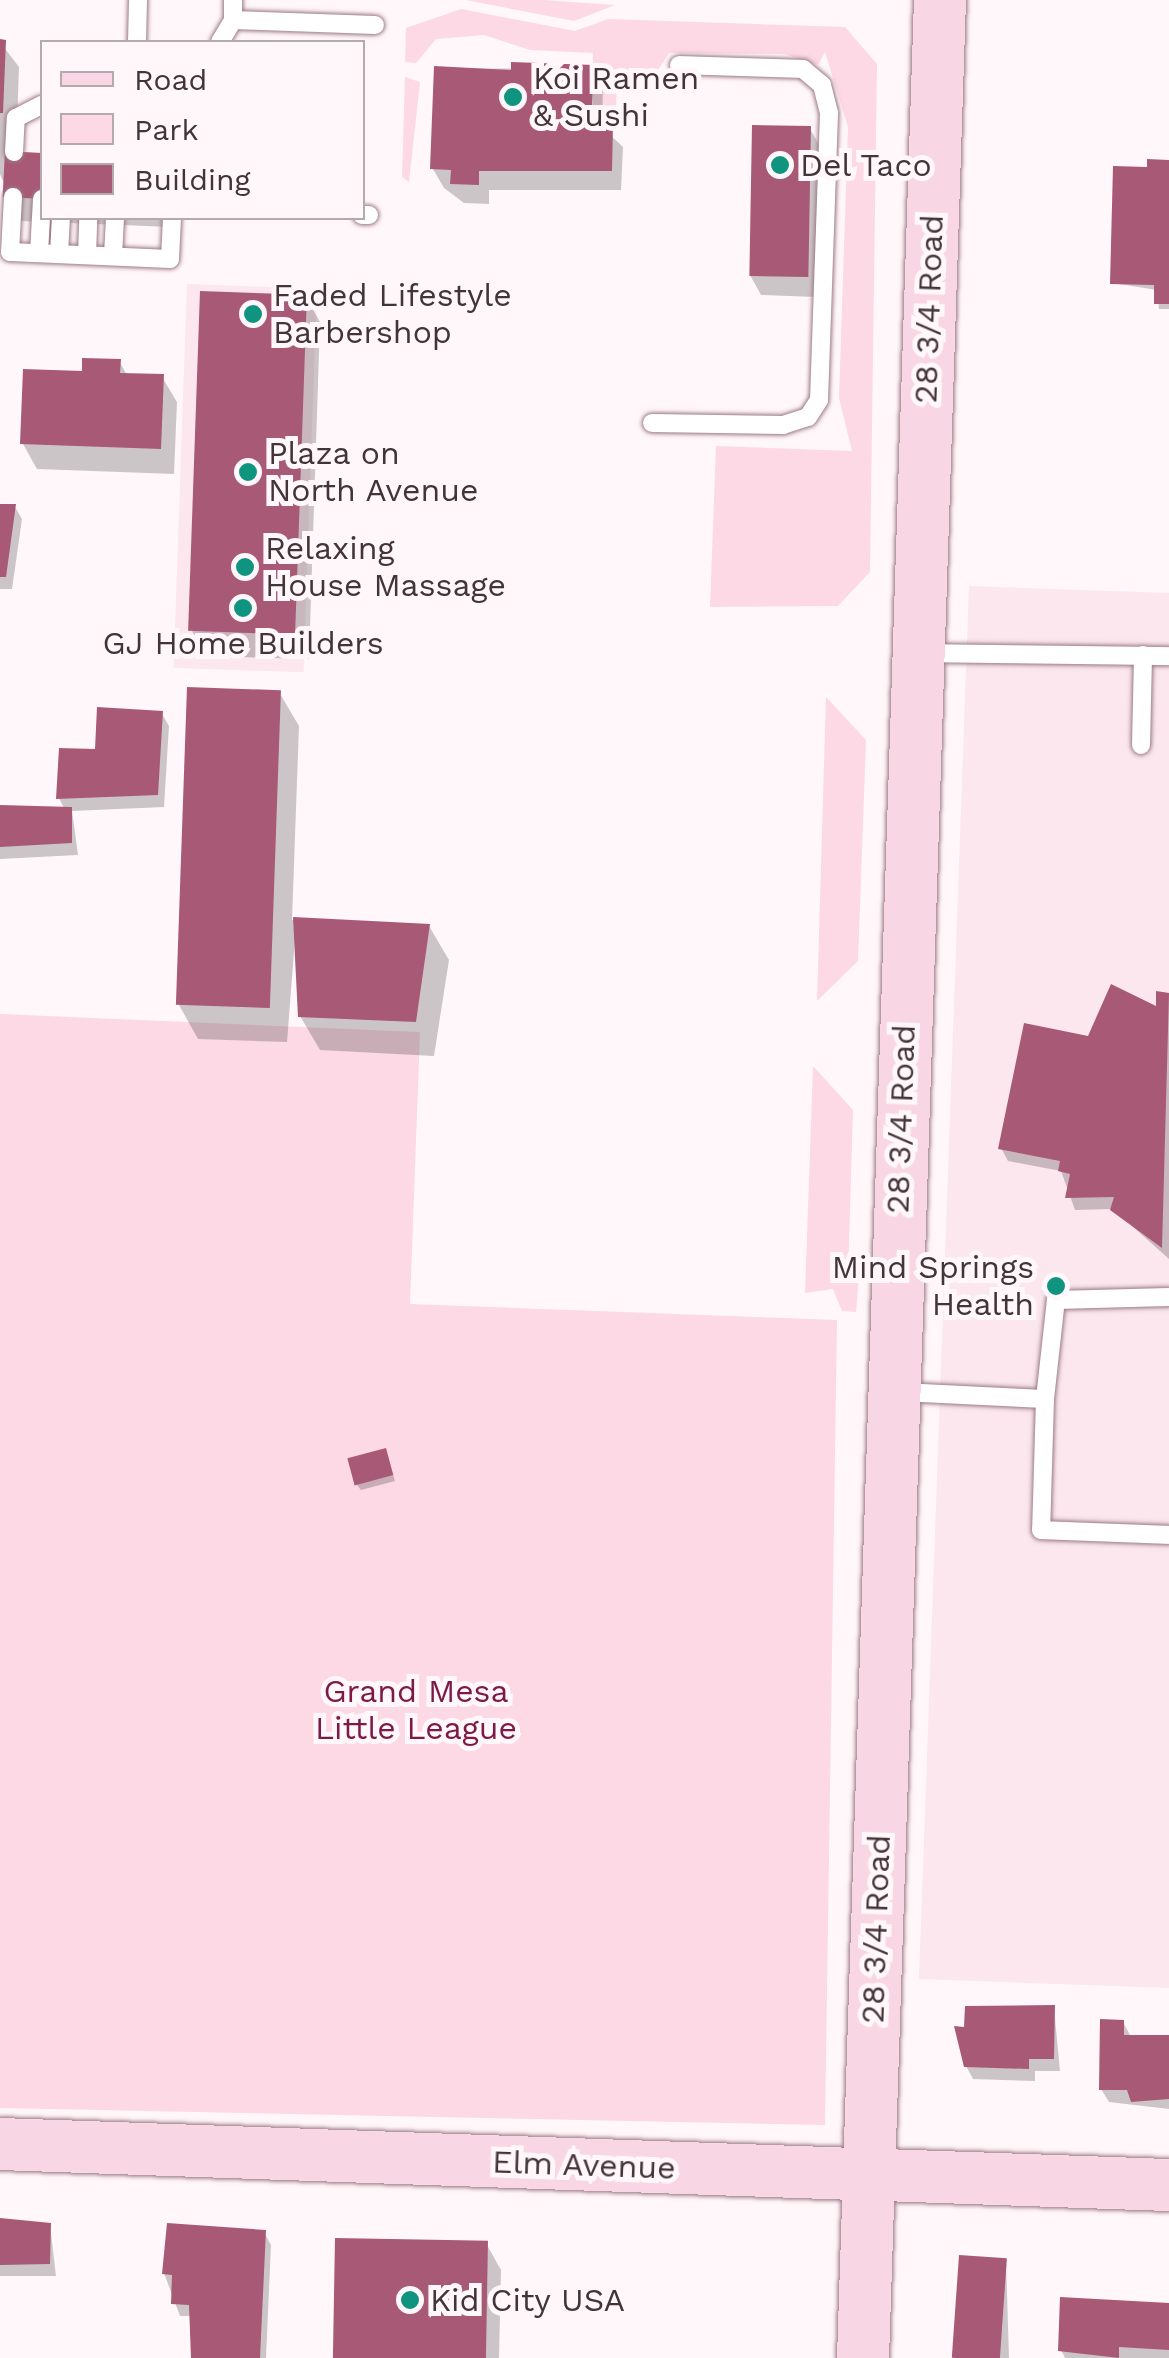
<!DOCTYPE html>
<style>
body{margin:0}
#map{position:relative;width:1169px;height:2358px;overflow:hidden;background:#fff7f9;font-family:"Work Sans",sans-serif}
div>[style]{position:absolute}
.built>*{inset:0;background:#fbe7ed;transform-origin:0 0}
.green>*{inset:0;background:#fcd9e4}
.shadow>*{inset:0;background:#0003}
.building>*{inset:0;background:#a85976;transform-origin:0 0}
.roads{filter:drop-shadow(0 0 2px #9d7a85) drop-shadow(0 0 2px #9d7a85)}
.lane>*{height:18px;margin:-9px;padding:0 9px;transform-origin:9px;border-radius:9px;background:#fff}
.secondary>*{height:52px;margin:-26px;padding:0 26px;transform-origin:26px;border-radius:26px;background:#f9d6e3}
.dots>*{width:28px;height:28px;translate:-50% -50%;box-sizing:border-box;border:5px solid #fff7f9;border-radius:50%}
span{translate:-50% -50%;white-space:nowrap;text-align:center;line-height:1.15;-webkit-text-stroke:10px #fff7f9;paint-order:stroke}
.poi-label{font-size:32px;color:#433439}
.left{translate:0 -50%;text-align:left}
.right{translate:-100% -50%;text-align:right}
.street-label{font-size:32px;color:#433439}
.park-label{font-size:32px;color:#7c1947}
.legend{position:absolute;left:40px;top:40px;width:325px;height:180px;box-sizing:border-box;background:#fff7f9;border:2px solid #b4a9ac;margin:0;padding:12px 18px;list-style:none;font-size:30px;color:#433439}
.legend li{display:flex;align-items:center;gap:20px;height:50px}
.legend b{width:50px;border:2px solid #b4a9ac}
</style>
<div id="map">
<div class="built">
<i style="left:187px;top:284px;width:130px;height:384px;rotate:2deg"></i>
<i style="clip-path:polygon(969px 586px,1169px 593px,1169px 1988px,919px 1979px)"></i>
</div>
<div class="green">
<i style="clip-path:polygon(466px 0,543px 0,615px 5px,574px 21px)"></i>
<i style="clip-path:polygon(461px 9px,575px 31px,608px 19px,845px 27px,877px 64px,870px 572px,838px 606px,710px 607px,716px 446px,852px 451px,839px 398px,848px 127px,825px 52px,818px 65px,785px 54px,669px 53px,654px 76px,618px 75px,615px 121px,593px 121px,593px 53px,530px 50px,484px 35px,436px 39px,416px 63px,405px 62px,406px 28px)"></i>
<i style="clip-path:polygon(405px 77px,420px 82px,409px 182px,402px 177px)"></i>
<i style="clip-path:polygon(826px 697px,866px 740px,858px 961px,817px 1001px)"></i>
<i style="clip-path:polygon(0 1014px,420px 1032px,410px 1304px,837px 1320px,825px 2125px,0 2108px)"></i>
<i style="clip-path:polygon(813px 1066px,853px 1110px,848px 1276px,859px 1277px,856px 1312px,842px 1311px,833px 1289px,805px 1293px)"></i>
</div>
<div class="shadow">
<i style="clip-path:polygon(0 42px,19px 67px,16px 154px,42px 155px,42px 218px,171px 218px,171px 227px,20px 221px,0 174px)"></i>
<i style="clip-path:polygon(592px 68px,603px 87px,602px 127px,623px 147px,621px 190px,489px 190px,489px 204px,464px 203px,444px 188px,433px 169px,437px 69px)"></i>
<i style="clip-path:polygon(810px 129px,821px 148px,816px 297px,761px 295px,750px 275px)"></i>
<i style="clip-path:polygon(1169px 168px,1169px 309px,1159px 309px,1157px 290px,1113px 283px)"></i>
<i style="clip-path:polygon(306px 297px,320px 322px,309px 659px,206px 656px,192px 631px)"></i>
<i style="clip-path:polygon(119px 361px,127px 375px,162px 377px,177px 402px,174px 474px,37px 469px,23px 444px,84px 374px)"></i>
<i style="clip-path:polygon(0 506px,15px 507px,22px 519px,12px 589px,0 589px)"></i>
<i style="clip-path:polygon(279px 692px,299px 726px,292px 920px,429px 926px,449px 960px,434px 1056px,320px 1050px,300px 1016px,296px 926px,287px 1042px,198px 1039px,179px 1005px)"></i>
<i style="clip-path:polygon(162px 714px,169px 726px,164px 807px,72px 811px,78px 855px,0 859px,0 809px,65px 810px,59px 798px,97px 752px)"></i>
<i style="clip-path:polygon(1158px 993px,1169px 994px,1169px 1259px,1113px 1209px,1075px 1210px,1061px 1171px,1008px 1161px,1001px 1148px,1090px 1039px,1158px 1009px)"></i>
<i style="clip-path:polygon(388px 1457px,395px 1481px,361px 1490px,357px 1485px)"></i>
<i style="clip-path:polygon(1054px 2008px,1060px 2071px,1035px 2071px,1035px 2081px,973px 2079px,966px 2066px)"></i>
<i style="clip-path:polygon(1123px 2022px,1130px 2035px,1169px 2038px,1169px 2109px,1109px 2102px,1101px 2089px)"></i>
<i style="clip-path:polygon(0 2221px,50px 2225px,56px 2276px,0 2276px)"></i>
<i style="clip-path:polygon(264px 2232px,271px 2245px,266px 2358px,194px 2358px,192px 2316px,180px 2316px,164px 2273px)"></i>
<i style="clip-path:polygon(487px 2245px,501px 2270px,499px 2358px,334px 2358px)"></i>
<i style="clip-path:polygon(1006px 2260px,1009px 2358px,957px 2358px)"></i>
<i style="clip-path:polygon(1169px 2306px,1169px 2358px,1065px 2358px,1061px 2350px)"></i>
</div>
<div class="building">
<i style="clip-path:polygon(0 39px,6px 40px,3px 113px,0 113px)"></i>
<i style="clip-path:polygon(511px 62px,594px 65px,591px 124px,613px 125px,612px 171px,479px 171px,479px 185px,450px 184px,451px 170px,430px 169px,434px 66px,511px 70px)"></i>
<i style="left:752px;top:125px;width:59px;height:151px;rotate:1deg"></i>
<i style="left:5px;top:151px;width:37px;height:46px;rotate:3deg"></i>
<i style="clip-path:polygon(1147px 159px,1169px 160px,1169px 304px,1154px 304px,1154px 285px,1110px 284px,1113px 166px,1147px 167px)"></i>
<i style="left:200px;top:291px;width:107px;height:340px;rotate:2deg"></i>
<i style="clip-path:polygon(82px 358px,121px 359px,120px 373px,164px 374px,161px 449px,20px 444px,23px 369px,82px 371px)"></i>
<i style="clip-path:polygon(0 504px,16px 504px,6px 577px,0 577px)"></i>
<i style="left:187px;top:687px;width:94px;height:318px;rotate:2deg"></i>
<i style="clip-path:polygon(97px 707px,163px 711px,158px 795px,56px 799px,59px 748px,95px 749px)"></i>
<i style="clip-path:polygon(0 805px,72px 807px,72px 843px,0 847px)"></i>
<i style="clip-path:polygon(293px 917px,430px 924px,416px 1022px,298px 1017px)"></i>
<i style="clip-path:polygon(1111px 984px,1156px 1006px,1156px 991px,1169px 993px,1162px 1248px,1110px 1210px,1114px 1197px,1065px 1198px,1070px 1174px,1058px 1171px,1060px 1161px,998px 1149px,1024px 1023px,1088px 1036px)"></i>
<i style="left:386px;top:1448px;width:28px;height:40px;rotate:75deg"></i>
<i style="clip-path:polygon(1055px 2005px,1054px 2059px,1029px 2059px,1029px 2069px,964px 2067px,954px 2026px,964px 2027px,965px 2006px)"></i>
<i style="clip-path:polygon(1100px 2019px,1124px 2020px,1124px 2035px,1169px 2035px,1169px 2099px,1131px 2102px,1127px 2090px,1099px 2090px)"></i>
<i style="clip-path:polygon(0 2218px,51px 2223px,50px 2264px,0 2265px)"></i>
<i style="clip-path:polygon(167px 2223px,266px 2230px,260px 2358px,191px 2358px,189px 2305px,171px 2304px,172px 2275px,162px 2274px)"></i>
<i style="left:335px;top:2238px;width:153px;height:120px;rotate:1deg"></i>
<i style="left:959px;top:2255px;width:48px;height:103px;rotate:4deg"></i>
<i style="clip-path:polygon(1060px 2297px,1169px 2303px,1169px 2350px,1119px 2347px,1119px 2358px,1058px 2351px)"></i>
</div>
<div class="roads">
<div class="lane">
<i style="left:233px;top:0;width:20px;rotate:90deg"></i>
<i style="left:233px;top:20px;width:142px;rotate:2deg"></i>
<i style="left:137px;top:42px;width:42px;rotate:-88.6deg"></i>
<i style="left:220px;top:42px;width:26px;rotate:-59deg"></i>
<i style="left:14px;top:152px;width:34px;rotate:-87deg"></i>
<i style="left:16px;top:118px;width:29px;rotate:-27deg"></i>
<i style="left:13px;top:197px;width:55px;rotate:93.1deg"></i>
<i style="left:10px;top:252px;width:160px;rotate:2.5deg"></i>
<i style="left:170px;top:259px;width:41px;rotate:-87.2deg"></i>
<i style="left:362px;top:215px;width:7px"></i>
<i style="left:39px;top:253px;width:54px;rotate:-86.8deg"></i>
<i style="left:59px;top:254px;width:36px;rotate:-87deg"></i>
<i style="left:87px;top:255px;width:37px;rotate:-88deg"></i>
<i style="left:113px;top:256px;width:38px;rotate:-87deg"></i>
<i style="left:652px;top:423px;width:131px;rotate:0.9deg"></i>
<i style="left:783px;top:425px;width:26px;rotate:-18deg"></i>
<i style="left:808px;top:417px;width:20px;rotate:-57deg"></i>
<i style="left:819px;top:400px;width:287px;rotate:-88deg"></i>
<i style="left:829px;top:113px;width:29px;rotate:-104deg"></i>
<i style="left:822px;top:85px;width:25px;rotate:-140deg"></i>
<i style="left:803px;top:69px;width:124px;rotate:-178.2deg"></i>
<i style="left:922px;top:653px;width:247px;rotate:0.7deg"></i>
<i style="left:1141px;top:745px;width:90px;rotate:-88.7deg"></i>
<i style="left:900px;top:1392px;width:145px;rotate:2.8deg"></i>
<i style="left:1045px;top:1399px;width:131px;rotate:91.7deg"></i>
<i style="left:1041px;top:1530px;width:128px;rotate:2.2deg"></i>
<i style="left:1045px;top:1399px;width:100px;rotate:-83.7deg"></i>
<i style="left:1056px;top:1300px;width:113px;rotate:-1.5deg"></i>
</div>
<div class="secondary">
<i style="left:0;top:2144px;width:1170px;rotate:2.01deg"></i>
<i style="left:863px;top:2358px;width:2359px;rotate:-88.13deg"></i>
</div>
</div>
<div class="dots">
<i style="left:513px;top:97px;background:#0f947f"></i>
<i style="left:780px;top:165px;background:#0f947f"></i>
<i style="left:253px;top:314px;background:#0f947f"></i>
<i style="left:248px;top:472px;background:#0f947f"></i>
<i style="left:245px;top:567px;background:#0f947f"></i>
<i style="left:243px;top:608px;background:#0f947f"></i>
<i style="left:1056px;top:1286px;background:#0f947f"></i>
<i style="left:410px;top:2300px;background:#0f947f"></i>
</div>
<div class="poi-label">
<span class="left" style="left:533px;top:97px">Koi Ramen<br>&amp; Sushi</span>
<span class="left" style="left:800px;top:165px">Del Taco</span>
<span class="left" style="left:273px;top:314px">Faded Lifestyle<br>Barbershop</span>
<span class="left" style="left:268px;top:472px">Plaza on<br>North Avenue</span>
<span class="left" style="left:265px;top:567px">Relaxing<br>House Massage</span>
<span style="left:243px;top:643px">GJ Home Builders</span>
<span class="right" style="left:1034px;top:1286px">Mind Springs<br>Health</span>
<span class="left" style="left:430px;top:2300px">Kid City USA</span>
</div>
<div class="street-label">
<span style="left:929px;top:309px;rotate:-88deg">28 3/4 Road</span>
<span style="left:901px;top:1119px;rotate:-88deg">28 3/4 Road</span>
<span style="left:876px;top:1929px;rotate:-88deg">28 3/4 Road</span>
<span style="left:584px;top:2165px;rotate:2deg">Elm Avenue</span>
</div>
<div class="park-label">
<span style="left:416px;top:1710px">Grand Mesa<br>Little League</span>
</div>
<ul class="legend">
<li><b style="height:12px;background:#f9d6e3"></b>Road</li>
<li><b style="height:28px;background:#fcd9e4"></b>Park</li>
<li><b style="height:28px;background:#a85976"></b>Building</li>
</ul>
</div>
